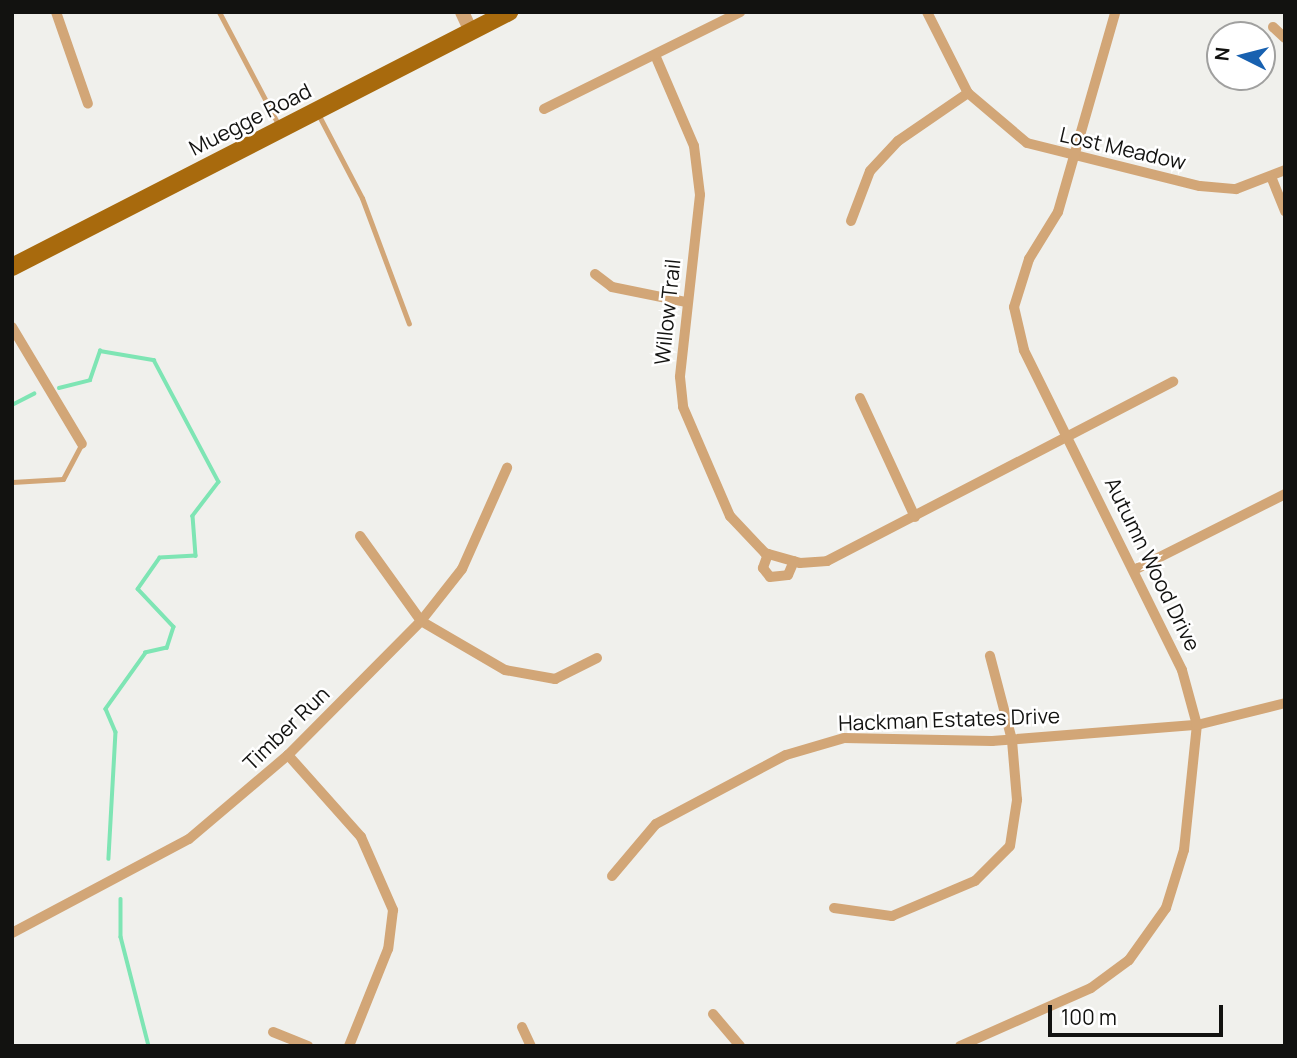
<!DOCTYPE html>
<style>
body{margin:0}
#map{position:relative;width:1297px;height:1058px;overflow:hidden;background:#f0f0ec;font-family:Manrope,sans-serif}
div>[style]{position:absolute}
.stream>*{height:3.5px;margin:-1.75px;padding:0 1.75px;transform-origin:1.75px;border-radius:1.75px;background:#7ee5b4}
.service>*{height:5px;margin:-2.5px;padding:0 2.5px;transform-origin:2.5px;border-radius:2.5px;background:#d2a677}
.minor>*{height:10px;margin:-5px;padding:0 5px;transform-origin:5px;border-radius:5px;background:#d2a677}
.tertiary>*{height:14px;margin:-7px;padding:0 7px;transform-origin:7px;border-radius:7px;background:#d2a677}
.primary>*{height:18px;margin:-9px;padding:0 9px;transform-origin:9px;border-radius:9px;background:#a86a0d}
span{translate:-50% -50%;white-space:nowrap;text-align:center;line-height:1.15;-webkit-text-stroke:5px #fff;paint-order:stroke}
.street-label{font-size:21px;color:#121210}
.frame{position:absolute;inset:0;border:14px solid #121210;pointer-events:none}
.north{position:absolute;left:1206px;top:21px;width:70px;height:70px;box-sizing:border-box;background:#fff;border:2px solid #a0a09f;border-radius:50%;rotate:276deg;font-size:19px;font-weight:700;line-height:28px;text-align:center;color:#121210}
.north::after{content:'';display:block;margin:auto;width:24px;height:32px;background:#1861b0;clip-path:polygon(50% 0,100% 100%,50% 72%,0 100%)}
.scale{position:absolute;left:1048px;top:1005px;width:175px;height:32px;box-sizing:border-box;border:4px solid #121210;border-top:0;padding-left:9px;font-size:21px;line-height:24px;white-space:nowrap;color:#121210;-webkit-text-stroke:5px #fff;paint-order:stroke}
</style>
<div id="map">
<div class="stream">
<i style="left:59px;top:388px;width:32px;rotate:-14deg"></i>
<i style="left:90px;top:380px;width:31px;rotate:-71deg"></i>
<i style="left:100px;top:351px;width:55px;rotate:9.5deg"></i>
<i style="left:154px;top:360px;width:138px;rotate:62deg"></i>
<i style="left:219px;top:482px;width:43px;rotate:127.4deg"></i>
<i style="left:193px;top:516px;width:40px;rotate:85.7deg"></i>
<i style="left:196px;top:556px;width:36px;rotate:177deg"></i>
<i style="left:160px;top:558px;width:38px;rotate:125deg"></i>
<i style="left:138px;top:589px;width:52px;rotate:46.5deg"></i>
<i style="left:174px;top:627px;width:22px;rotate:108deg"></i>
<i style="left:167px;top:648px;width:22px;rotate:167deg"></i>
<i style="left:146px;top:653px;width:69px;rotate:125.5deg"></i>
<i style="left:106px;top:709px;width:25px;rotate:67deg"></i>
<i style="left:116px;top:732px;width:127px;rotate:93.2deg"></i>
<i style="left:12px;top:405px;width:25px;rotate:-27deg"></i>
<i style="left:121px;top:899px;width:38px;rotate:90deg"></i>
<i style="left:121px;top:937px;width:113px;rotate:75.6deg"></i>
</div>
<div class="service">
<i style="left:219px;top:12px;width:129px;rotate:62.2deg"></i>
<i style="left:317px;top:112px;width:97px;rotate:62.4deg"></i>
<i style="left:362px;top:198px;width:134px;rotate:69.5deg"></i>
<i style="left:12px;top:482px;width:51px;rotate:-3.4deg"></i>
<i style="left:63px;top:479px;width:40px;rotate:-62deg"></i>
</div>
<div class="minor">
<i style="left:56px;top:12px;width:97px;rotate:70.8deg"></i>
<i style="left:927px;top:12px;width:91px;rotate:63.2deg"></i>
<i style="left:968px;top:93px;width:77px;rotate:40.3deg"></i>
<i style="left:1027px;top:143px;width:178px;rotate:14deg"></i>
<i style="left:1200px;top:186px;width:36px;rotate:5deg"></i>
<i style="left:1236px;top:189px;width:53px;rotate:-21.2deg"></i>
<i style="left:1273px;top:27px;width:16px;rotate:43deg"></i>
<i style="left:655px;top:55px;width:99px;rotate:66.8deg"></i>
<i style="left:694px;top:146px;width:49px;rotate:83deg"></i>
<i style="left:700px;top:195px;width:183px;rotate:96.3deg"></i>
<i style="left:680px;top:377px;width:30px;rotate:84deg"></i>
<i style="left:683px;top:407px;width:119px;rotate:66.7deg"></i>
<i style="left:730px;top:516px;width:51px;rotate:46.6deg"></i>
<i style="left:765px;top:553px;width:36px;rotate:16deg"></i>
<i style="left:800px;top:563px;width:27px;rotate:-4deg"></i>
<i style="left:827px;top:561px;width:390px;rotate:-27.4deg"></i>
<i style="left:544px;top:109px;width:219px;rotate:-26.3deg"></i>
<i style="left:1272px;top:179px;width:35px;rotate:68deg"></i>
<i style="left:851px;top:221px;width:53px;rotate:-69.2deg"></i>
<i style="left:870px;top:171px;width:41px;rotate:-47deg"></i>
<i style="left:898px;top:141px;width:85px;rotate:-34.4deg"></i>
<i style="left:595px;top:274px;width:21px;rotate:37deg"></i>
<i style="left:612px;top:287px;width:76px;rotate:11.5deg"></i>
<i style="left:12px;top:327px;width:136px;rotate:59.1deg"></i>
<i style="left:860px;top:398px;width:131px;rotate:65.2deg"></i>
<i style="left:360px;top:536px;width:105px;rotate:54.3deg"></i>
<i style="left:421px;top:621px;width:97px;rotate:30.3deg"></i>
<i style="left:505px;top:670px;width:51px;rotate:10.2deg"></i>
<i style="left:555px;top:679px;width:47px;rotate:-26.6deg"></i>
<i style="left:768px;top:554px;width:15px;rotate:110deg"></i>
<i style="left:763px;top:568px;width:11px;rotate:52deg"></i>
<i style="left:770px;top:577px;width:18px;rotate:-6deg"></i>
<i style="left:788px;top:575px;width:15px;rotate:-67deg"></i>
<i style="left:1136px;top:569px;width:167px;rotate:-26.7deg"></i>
<i style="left:288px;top:755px;width:110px;rotate:48.3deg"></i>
<i style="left:361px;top:837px;width:80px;rotate:66.3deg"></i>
<i style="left:393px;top:910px;width:39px;rotate:97deg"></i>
<i style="left:388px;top:949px;width:105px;rotate:111.9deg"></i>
<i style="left:612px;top:876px;width:68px;rotate:-49.8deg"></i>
<i style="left:656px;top:824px;width:147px;rotate:-28deg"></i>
<i style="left:786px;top:755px;width:60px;rotate:-16.3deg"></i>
<i style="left:844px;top:738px;width:148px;rotate:1.2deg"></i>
<i style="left:992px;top:741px;width:206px;rotate:-4.5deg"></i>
<i style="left:1197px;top:725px;width:91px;rotate:-14deg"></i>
<i style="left:834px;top:908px;width:59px;rotate:7.9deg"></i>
<i style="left:892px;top:916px;width:90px;rotate:-22.9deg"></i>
<i style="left:975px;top:881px;width:49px;rotate:-45deg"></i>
<i style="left:1010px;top:846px;width:47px;rotate:-81.3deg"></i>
<i style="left:1017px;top:800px;width:60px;rotate:-94.8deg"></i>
<i style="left:1012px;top:740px;width:87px;rotate:-104.7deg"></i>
<i style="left:12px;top:933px;width:200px;rotate:-28deg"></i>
<i style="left:189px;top:839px;width:130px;rotate:-40.3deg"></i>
<i style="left:288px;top:755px;width:189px;rotate:-45.2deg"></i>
<i style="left:421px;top:621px;width:66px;rotate:-51.7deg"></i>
<i style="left:462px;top:569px;width:111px;rotate:-66deg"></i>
<i style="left:713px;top:1014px;width:42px;rotate:49.8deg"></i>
<i style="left:522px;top:1027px;width:21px;rotate:65deg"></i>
<i style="left:273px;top:1032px;width:38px;rotate:22deg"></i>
<i style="left:960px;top:1046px;width:143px;rotate:-23.9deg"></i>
<i style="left:1091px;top:988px;width:47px;rotate:-36.4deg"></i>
<i style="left:1129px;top:960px;width:64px;rotate:-54.6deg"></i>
<i style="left:1166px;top:908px;width:61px;rotate:-72.8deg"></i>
<i style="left:1184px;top:850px;width:126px;rotate:-84.1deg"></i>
<i style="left:1197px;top:725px;width:57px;rotate:-105.3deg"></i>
<i style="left:1182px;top:670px;width:357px;rotate:-116.3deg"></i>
<i style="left:1024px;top:350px;width:44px;rotate:-103.1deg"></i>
<i style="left:1014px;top:307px;width:50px;rotate:-72.6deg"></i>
<i style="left:1029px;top:259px;width:55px;rotate:-58.3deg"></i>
<i style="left:1058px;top:212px;width:207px;rotate:-74deg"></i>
</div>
<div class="tertiary">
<i style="left:462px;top:12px;width:21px;rotate:65deg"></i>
</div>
<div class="primary">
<i style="left:12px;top:267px;width:559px;rotate:-27.16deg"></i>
</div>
<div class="street-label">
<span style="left:250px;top:119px;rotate:-27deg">Muegge Road</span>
<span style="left:1123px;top:148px;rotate:13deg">Lost Meadow</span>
<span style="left:667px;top:312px;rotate:-84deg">Willow Trail</span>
<span style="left:1153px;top:564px;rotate:64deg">Autumn Wood Drive</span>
<span style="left:949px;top:719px;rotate:-2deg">Hackman Estates Drive</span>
<span style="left:286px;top:728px;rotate:-44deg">Timber Run</span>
</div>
<div class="frame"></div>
<div class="north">N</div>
<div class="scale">100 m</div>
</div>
